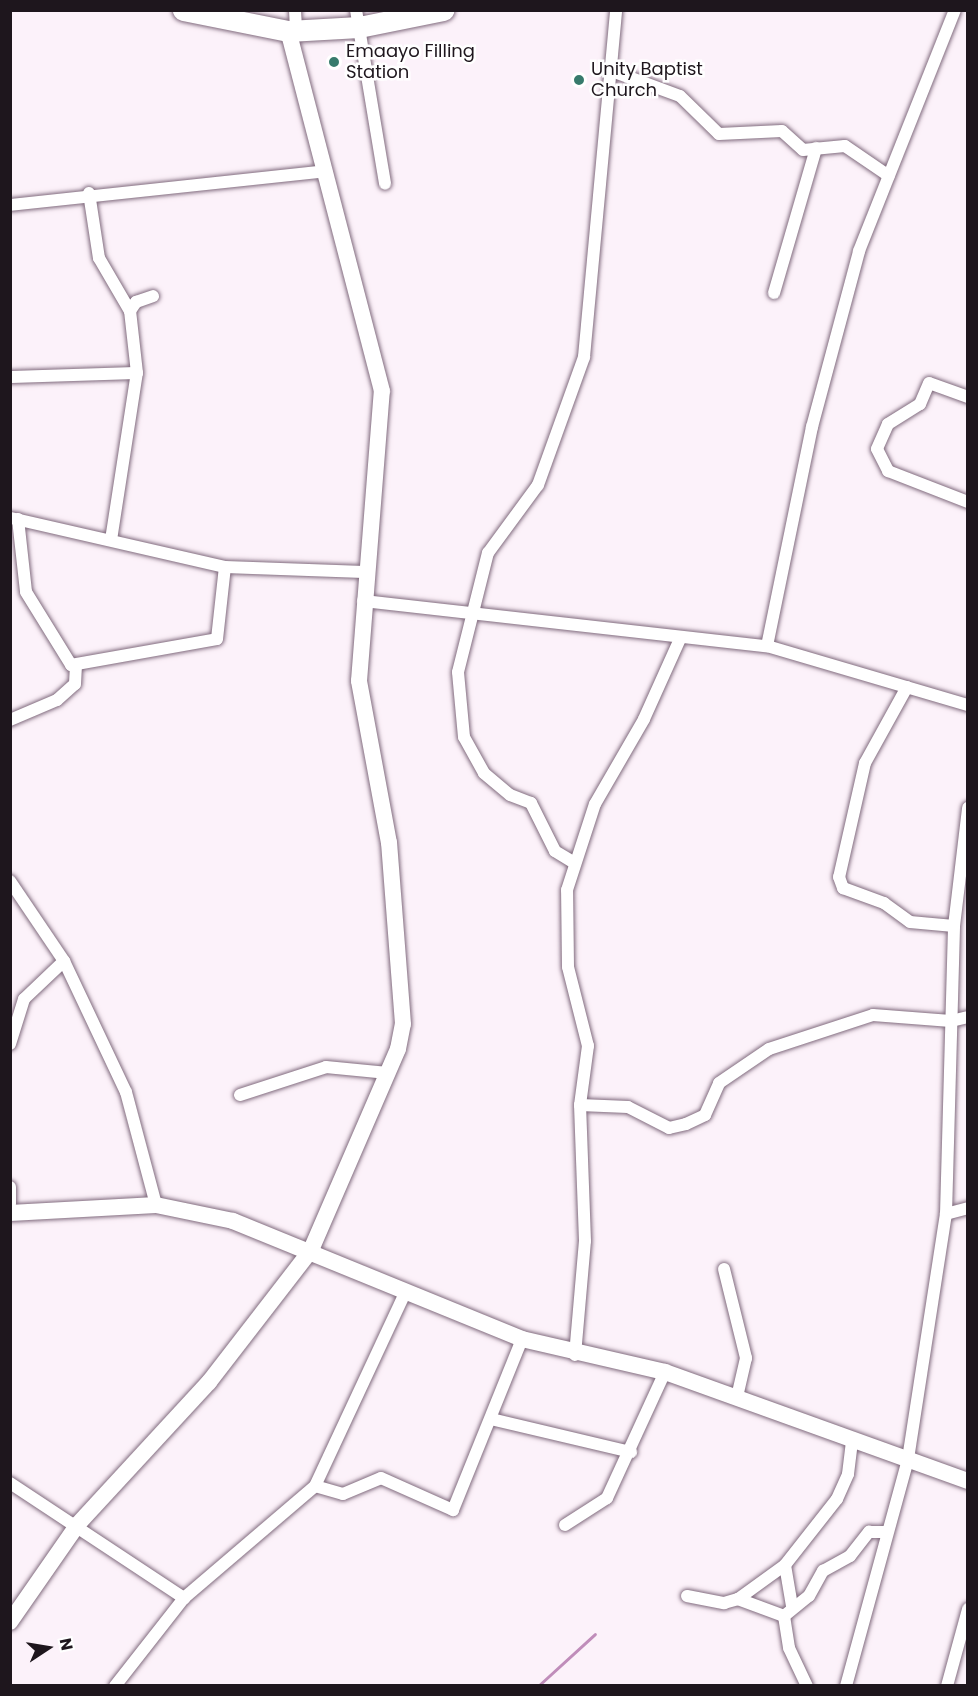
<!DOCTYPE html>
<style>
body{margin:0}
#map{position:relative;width:978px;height:1696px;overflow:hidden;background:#fcf2fa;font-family:Poppins,sans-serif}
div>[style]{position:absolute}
.stream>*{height:3px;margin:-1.5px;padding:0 1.5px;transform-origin:1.5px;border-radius:1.5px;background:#c08dba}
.roads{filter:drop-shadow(0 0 2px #816b7e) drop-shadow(0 0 2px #816b7e)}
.street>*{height:12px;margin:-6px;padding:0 6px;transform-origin:6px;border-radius:6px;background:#fff}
.secondary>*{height:16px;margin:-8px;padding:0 8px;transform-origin:8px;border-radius:8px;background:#fff}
.highway>*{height:21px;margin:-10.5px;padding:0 10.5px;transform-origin:10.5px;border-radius:10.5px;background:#fff}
.dots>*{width:16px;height:16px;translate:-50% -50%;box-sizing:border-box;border:3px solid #fff;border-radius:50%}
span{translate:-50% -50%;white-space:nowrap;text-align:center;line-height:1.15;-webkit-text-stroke:5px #fff;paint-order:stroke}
.poi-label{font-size:18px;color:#1e161d}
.left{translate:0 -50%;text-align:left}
.frame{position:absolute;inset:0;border:12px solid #1e161d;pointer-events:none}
.north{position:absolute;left:18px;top:1618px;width:60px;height:60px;-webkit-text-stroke:4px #fff;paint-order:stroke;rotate:78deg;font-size:16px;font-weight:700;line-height:24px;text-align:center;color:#1e161d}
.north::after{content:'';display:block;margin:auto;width:21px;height:27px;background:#1e161d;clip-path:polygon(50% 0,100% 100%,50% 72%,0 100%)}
</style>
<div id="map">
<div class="stream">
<i style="left:538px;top:1686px;width:77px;rotate:-42.4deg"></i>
</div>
<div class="roads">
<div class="street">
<i style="left:295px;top:10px;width:20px;rotate:87deg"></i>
<i style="left:356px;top:10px;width:176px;rotate:80.5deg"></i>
<i style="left:612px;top:71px;width:72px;rotate:20.2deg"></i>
<i style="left:680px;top:96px;width:54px;rotate:44.3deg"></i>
<i style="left:719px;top:134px;width:63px;rotate:-2.7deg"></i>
<i style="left:782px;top:131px;width:28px;rotate:42deg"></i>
<i style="left:803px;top:150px;width:42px;rotate:-5.4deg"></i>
<i style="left:845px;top:146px;width:53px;rotate:34.3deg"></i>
<i style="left:89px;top:193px;width:66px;rotate:81.3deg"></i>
<i style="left:99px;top:258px;width:61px;rotate:59.7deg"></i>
<i style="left:10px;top:205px;width:318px;rotate:-6.1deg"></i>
<i style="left:774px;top:293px;width:151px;rotate:-73.8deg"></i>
<i style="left:10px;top:377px;width:127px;rotate:-1.8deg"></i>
<i style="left:968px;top:397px;width:41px;rotate:-160.3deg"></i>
<i style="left:929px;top:383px;width:23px;rotate:113deg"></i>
<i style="left:920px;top:404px;width:38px;rotate:148deg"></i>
<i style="left:888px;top:424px;width:27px;rotate:114deg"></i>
<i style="left:877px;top:449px;width:25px;rotate:63deg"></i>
<i style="left:888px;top:471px;width:86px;rotate:21.2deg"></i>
<i style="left:11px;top:518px;width:220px;rotate:12.9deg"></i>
<i style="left:225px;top:567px;width:139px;rotate:2.1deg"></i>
<i style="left:18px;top:519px;width:73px;rotate:83.7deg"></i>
<i style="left:26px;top:592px;width:86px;rotate:58.3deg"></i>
<i style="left:71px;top:665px;width:148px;rotate:-10.1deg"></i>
<i style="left:217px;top:639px;width:72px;rotate:-83.7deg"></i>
<i style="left:111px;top:540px;width:169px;rotate:-81.2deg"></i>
<i style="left:137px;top:373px;width:62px;rotate:-96.4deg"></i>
<i style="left:130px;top:311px;width:11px;rotate:-56deg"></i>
<i style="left:136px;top:302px;width:18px;rotate:-19deg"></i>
<i style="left:363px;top:601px;width:406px;rotate:6.4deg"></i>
<i style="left:767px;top:646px;width:209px;rotate:16.4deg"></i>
<i style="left:767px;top:646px;width:224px;rotate:-78.4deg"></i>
<i style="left:812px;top:427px;width:182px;rotate:-75deg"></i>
<i style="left:859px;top:251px;width:259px;rotate:-68.3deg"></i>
<i style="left:907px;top:687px;width:87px;rotate:118.9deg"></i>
<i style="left:865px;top:763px;width:117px;rotate:102.8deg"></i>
<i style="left:839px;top:877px;width:12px;rotate:70deg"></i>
<i style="left:843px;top:888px;width:44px;rotate:20.1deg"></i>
<i style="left:884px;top:903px;width:32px;rotate:36deg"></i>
<i style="left:910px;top:922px;width:44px;rotate:5.2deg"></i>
<i style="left:10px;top:720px;width:51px;rotate:-23.1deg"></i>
<i style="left:57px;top:700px;width:24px;rotate:-42deg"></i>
<i style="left:75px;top:684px;width:19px;rotate:-87deg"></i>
<i style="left:573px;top:862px;width:21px;rotate:-149deg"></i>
<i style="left:555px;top:851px;width:54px;rotate:-116.6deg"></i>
<i style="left:531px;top:803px;width:22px;rotate:-159deg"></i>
<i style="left:510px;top:795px;width:34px;rotate:-140deg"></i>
<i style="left:484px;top:773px;width:41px;rotate:-119.1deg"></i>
<i style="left:464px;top:737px;width:65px;rotate:-95.3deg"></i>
<i style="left:458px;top:672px;width:123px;rotate:-75.9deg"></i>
<i style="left:488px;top:553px;width:84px;rotate:-53.7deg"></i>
<i style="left:538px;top:485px;width:136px;rotate:-70.2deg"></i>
<i style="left:584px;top:357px;width:348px;rotate:-84.7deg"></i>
<i style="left:10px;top:881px;width:97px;rotate:56deg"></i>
<i style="left:64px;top:961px;width:145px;rotate:64.7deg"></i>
<i style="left:126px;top:1092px;width:117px;rotate:75.1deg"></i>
<i style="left:10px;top:1044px;width:47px;rotate:-72.7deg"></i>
<i style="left:24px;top:999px;width:55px;rotate:-43.5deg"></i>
<i style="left:240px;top:1095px;width:90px;rotate:-18deg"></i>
<i style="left:326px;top:1067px;width:62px;rotate:5.5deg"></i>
<i style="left:580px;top:1105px;width:48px;rotate:2.4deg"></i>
<i style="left:628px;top:1107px;width:46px;rotate:27.1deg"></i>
<i style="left:669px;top:1128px;width:17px;rotate:-13deg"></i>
<i style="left:686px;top:1124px;width:21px;rotate:-25deg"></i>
<i style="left:705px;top:1115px;width:35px;rotate:-66deg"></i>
<i style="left:719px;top:1083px;width:60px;rotate:-34.2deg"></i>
<i style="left:769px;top:1049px;width:109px;rotate:-18.1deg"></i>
<i style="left:873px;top:1015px;width:78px;rotate:4.4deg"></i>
<i style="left:951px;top:1021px;width:17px;rotate:-13deg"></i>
<i style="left:10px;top:1187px;width:17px;rotate:90deg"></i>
<i style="left:946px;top:1214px;width:23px;rotate:-15deg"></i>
<i style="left:724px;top:1269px;width:92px;rotate:76.1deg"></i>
<i style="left:746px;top:1358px;width:39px;rotate:103deg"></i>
<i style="left:575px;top:1355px;width:114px;rotate:-85deg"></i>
<i style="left:585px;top:1241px;width:136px;rotate:-92.1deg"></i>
<i style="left:580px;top:1105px;width:60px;rotate:-82.3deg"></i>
<i style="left:588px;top:1046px;width:81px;rotate:-104.2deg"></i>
<i style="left:568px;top:967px;width:77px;rotate:-90.7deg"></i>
<i style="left:567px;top:890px;width:90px;rotate:-72deg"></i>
<i style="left:595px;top:804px;width:98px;rotate:-60deg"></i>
<i style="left:644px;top:719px;width:88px;rotate:-65.8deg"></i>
<i style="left:491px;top:1419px;width:144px;rotate:13.3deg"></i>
<i style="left:10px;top:1483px;width:209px;rotate:33.5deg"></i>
<i style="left:315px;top:1486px;width:29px;rotate:16deg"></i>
<i style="left:343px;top:1494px;width:41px;rotate:-22.8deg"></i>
<i style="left:381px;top:1478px;width:79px;rotate:24deg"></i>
<i style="left:453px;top:1510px;width:184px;rotate:-68deg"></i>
<i style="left:565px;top:1525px;width:50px;rotate:-32.7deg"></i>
<i style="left:607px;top:1498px;width:139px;rotate:-65.3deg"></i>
<i style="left:785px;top:1565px;width:42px;rotate:80.3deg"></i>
<i style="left:687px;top:1596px;width:38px;rotate:11deg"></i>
<i style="left:724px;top:1603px;width:15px;rotate:-16deg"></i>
<i style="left:738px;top:1599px;width:58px;rotate:-35.9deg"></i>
<i style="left:785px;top:1565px;width:84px;rotate:-51.8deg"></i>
<i style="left:837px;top:1499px;width:27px;rotate:-66deg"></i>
<i style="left:848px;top:1474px;width:35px;rotate:-83deg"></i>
<i style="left:738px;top:1599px;width:49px;rotate:20.3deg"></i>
<i style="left:784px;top:1616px;width:32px;rotate:81deg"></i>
<i style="left:789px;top:1648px;width:42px;rotate:64.7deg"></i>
<i style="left:784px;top:1616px;width:32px;rotate:-39deg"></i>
<i style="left:809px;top:1596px;width:29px;rotate:-61deg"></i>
<i style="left:823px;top:1571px;width:31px;rotate:-29deg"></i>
<i style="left:850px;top:1556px;width:31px;rotate:-52deg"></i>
<i style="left:869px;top:1532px;width:15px"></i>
<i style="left:115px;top:1686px;width:112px;rotate:-51.9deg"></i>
<i style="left:184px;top:1598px;width:172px;rotate:-40.5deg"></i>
<i style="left:315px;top:1486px;width:215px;rotate:-65deg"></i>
<i style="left:846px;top:1686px;width:235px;rotate:-74.7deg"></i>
<i style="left:908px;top:1459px;width:248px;rotate:-81.2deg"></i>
<i style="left:946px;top:1214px;width:288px;rotate:-88.4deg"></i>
<i style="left:954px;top:926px;width:119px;rotate:-83.2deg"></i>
<i style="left:947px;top:1686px;width:80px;rotate:-74.7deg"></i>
</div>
<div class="secondary">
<i style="left:10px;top:1213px;width:146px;rotate:-3.1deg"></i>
<i style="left:156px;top:1205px;width:79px;rotate:11.7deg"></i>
<i style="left:233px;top:1221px;width:312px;rotate:22.2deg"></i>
<i style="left:522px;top:1339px;width:147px;rotate:13deg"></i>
<i style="left:665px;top:1372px;width:322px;rotate:19.8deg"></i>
<i style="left:10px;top:1622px;width:119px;rotate:-55.2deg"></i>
<i style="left:78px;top:1524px;width:193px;rotate:-47.3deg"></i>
<i style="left:209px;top:1382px;width:167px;rotate:-52.3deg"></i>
<i style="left:311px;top:1250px;width:219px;rotate:-66.6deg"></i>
<i style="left:398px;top:1049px;width:25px;rotate:-79deg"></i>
<i style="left:403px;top:1024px;width:182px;rotate:-94.4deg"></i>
<i style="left:389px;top:843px;width:165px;rotate:-100.5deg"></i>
<i style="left:359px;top:681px;width:291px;rotate:-85.5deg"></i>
<i style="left:382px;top:391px;width:372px;rotate:-104.6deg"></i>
</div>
<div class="highway">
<i style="left:183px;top:10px;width:107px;rotate:11.3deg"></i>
<i style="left:288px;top:31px;width:71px;rotate:-3.2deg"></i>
<i style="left:359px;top:27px;width:86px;rotate:-11.4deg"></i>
</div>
</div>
<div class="dots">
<i style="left:334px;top:62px;background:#377a6c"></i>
<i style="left:579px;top:80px;background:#377a6c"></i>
</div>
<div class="poi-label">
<span class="left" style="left:346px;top:62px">Emaayo Filling<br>Station</span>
<span class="left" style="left:591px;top:80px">Unity Baptist<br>Church</span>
</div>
<div class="frame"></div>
<div class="north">N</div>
</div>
